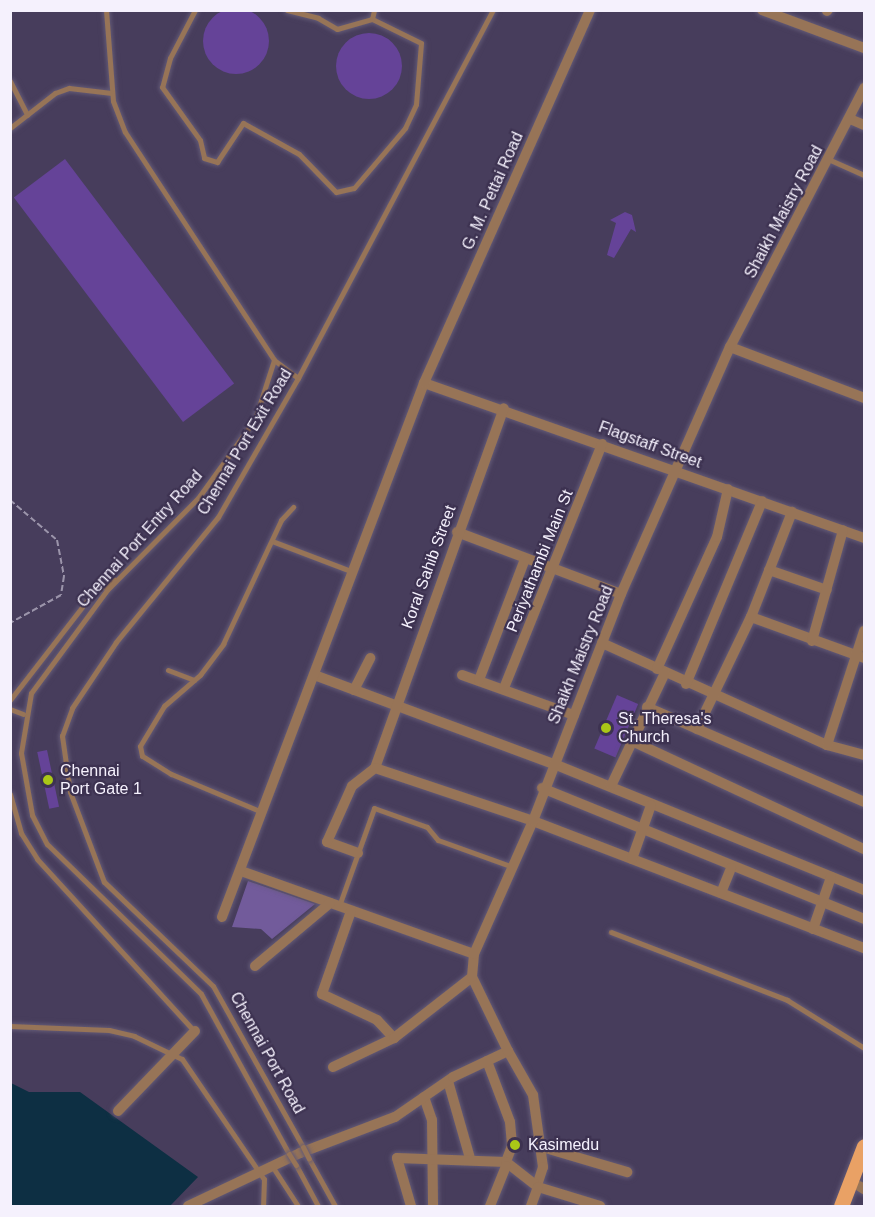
<!DOCTYPE html>
<style>
body{margin:0}
#map{position:relative;width:875px;height:1217px;overflow:hidden;background:#473d5c;font-family:Helvetica,sans-serif}
div>[style]{position:absolute}
.green>*{inset:0;background:#725b9b}
.water>*{inset:0;background:#0d2f43}
.building>*{inset:0;background:#654398;transform-origin:0 0}
.round{border-radius:50%}
.path>*{height:2px;margin-top:-1px;transform-origin:0;background:repeating-linear-gradient(90deg,#9b94aa 0 6px,transparent 0 9px)}
.roads{filter:drop-shadow(0 0 2px #635a76) drop-shadow(0 0 2px #635a76)}
.service>*{height:5px;margin:-2.5px;padding:0 2.5px;transform-origin:2.5px;border-radius:2.5px;background:#977457}
.minor>*{height:10px;margin:-5px;padding:0 5px;transform-origin:5px;border-radius:5px;background:#977457}
.primary>*{height:15px;margin:-7.5px;padding:0 7.5px;transform-origin:7.5px;border-radius:7.5px;background:#e9a165}
.bridges{filter:drop-shadow(0 0 2px #635a76) drop-shadow(0 0 2px #635a76)}
.service-bridge>*{height:5px;margin:-2.5px;padding:0 2.5px;transform-origin:2.5px;border-radius:2.5px;background:#977457}
.dots>*{width:16px;height:16px;translate:-50% -50%;box-sizing:border-box;border:3px solid #3d3251;border-radius:50%}
span{translate:-50% -50%;white-space:nowrap;text-align:center;line-height:1.15;-webkit-text-stroke:4.5px #3d3251;paint-order:stroke}
.street-label{font-size:16px;color:#f5f1fd}
.poi-label{font-size:16px;color:#f5f1fd}
.left{translate:0 -50%;text-align:left}
.frame{position:absolute;inset:0;border:12px solid #f5f1fd;pointer-events:none}
</style>
<div id="map">
<div class="green">
<i style="clip-path:polygon(248px 881px,315px 904px,272px 939px,261px 929px,232px 927px)"></i>
</div>
<div class="water">
<i style="clip-path:polygon(11px 1083px,29px 1092px,80px 1092px,198px 1177px,170px 1206px,11px 1206px)"></i>
</div>
<div class="building">
<i class="round" style="left:203px;top:8px;width:66px;height:66px"></i>
<i class="round" style="left:336px;top:33px;width:66px;height:66px"></i>
<i style="left:65px;top:159px;width:281px;height:64px;rotate:53deg"></i>
<i style="clip-path:polygon(625px 212px,632px 215px,636px 232px,631px 229px,614px 258px,607px 255px,616px 223px,610px 220px)"></i>
<i style="left:617px;top:695px;width:23px;height:58px;rotate:23deg"></i>
<i style="left:47px;top:750px;width:58px;height:10px;rotate:78deg"></i>
</div>
<div class="path">
<i style="left:10px;top:500px;width:62px;rotate:40.4deg"></i>
<i style="left:57px;top:540px;width:37px;rotate:79deg"></i>
<i style="left:64px;top:576px;width:19px;rotate:99deg"></i>
<i style="left:61px;top:595px;width:58px;rotate:151.2deg"></i>
</div>
<div class="roads">
<div class="service">
<i style="left:106px;top:10px;width:91px;rotate:85.6deg"></i>
<i style="left:113px;top:101px;width:33px;rotate:69deg"></i>
<i style="left:125px;top:132px;width:272px;rotate:56.8deg"></i>
<i style="left:274px;top:360px;width:62px;rotate:107.9deg"></i>
<i style="left:255px;top:419px;width:97px;rotate:125.8deg"></i>
<i style="left:198px;top:498px;width:129px;rotate:134.7deg"></i>
<i style="left:107px;top:590px;width:128px;rotate:126.4deg"></i>
<i style="left:31px;top:693px;width:61px;rotate:99.5deg"></i>
<i style="left:21px;top:753px;width:63px;rotate:79.9deg"></i>
<i style="left:32px;top:815px;width:33px;rotate:63deg"></i>
<i style="left:47px;top:844px;width:215px;rotate:44.2deg"></i>
<i style="left:201px;top:994px;width:183px;rotate:61.2deg"></i>
<i style="left:195px;top:10px;width:54px;rotate:117.5deg"></i>
<i style="left:170px;top:58px;width:30px;rotate:105deg"></i>
<i style="left:162px;top:87px;width:65px;rotate:54.4deg"></i>
<i style="left:200px;top:140px;width:18px;rotate:77deg"></i>
<i style="left:204px;top:158px;width:14px;rotate:17deg"></i>
<i style="left:217px;top:162px;width:47px;rotate:-56.3deg"></i>
<i style="left:243px;top:123px;width:64px;rotate:29deg"></i>
<i style="left:299px;top:154px;width:53px;rotate:45.8deg"></i>
<i style="left:336px;top:192px;width:18px;rotate:-13deg"></i>
<i style="left:354px;top:188px;width:79px;rotate:-49.6deg"></i>
<i style="left:405px;top:128px;width:26px;rotate:-65deg"></i>
<i style="left:416px;top:104px;width:61px;rotate:-85.3deg"></i>
<i style="left:421px;top:43px;width:55px;rotate:-153.9deg"></i>
<i style="left:287px;top:10px;width:32px;rotate:14deg"></i>
<i style="left:318px;top:18px;width:22px;rotate:30deg"></i>
<i style="left:337px;top:29px;width:36px;rotate:-16deg"></i>
<i style="left:372px;top:19px;width:9px;rotate:-77deg"></i>
<i style="left:10px;top:81px;width:38px;rotate:63deg"></i>
<i style="left:10px;top:128px;width:57px;rotate:-37.9deg"></i>
<i style="left:55px;top:93px;width:15px;rotate:-20deg"></i>
<i style="left:69px;top:88px;width:43px;rotate:6.6deg"></i>
<i style="left:828px;top:159px;width:39px;rotate:24deg"></i>
<i style="left:274px;top:360px;width:30px;rotate:37deg"></i>
<i style="left:272px;top:541px;width:87px;rotate:20.9deg"></i>
<i style="left:168px;top:670px;width:28px;rotate:21deg"></i>
<i style="left:10px;top:700px;width:135px;rotate:-52.2deg"></i>
<i style="left:93px;top:593px;width:25px;rotate:-32deg"></i>
<i style="left:10px;top:709px;width:14px;rotate:21deg"></i>
<i style="left:10px;top:794px;width:41px;rotate:74.2deg"></i>
<i style="left:21px;top:833px;width:31px;rotate:58deg"></i>
<i style="left:37px;top:859px;width:233px;rotate:47.6deg"></i>
<i style="left:262px;top:812px;width:99px;rotate:-157.3deg"></i>
<i style="left:171px;top:774px;width:34px;rotate:-148deg"></i>
<i style="left:142px;top:756px;width:10px;rotate:-101deg"></i>
<i style="left:140px;top:746px;width:47px;rotate:-59deg"></i>
<i style="left:164px;top:706px;width:48px;rotate:-40.7deg"></i>
<i style="left:200px;top:675px;width:39px;rotate:-53deg"></i>
<i style="left:223px;top:644px;width:137px;rotate:-64.9deg"></i>
<i style="left:281px;top:520px;width:18px;rotate:-47deg"></i>
<i style="left:339px;top:906px;width:104px;rotate:-70.3deg"></i>
<i style="left:374px;top:808px;width:56px;rotate:19.7deg"></i>
<i style="left:427px;top:827px;width:17px;rotate:50deg"></i>
<i style="left:438px;top:840px;width:80px;rotate:19.8deg"></i>
<i style="left:611px;top:932px;width:189px;rotate:21.1deg"></i>
<i style="left:787px;top:1000px;width:91px;rotate:31.9deg"></i>
<i style="left:10px;top:1026px;width:99px;rotate:2.3deg"></i>
<i style="left:109px;top:1030px;width:26px;rotate:13deg"></i>
<i style="left:134px;top:1036px;width:53px;rotate:25.6deg"></i>
<i style="left:182px;top:1059px;width:145px;rotate:55.7deg"></i>
<i style="left:264px;top:1179px;width:27px;rotate:92deg"></i>
<i style="left:303px;top:1147px;width:184px;rotate:-119.2deg"></i>
<i style="left:213px;top:986px;width:151px;rotate:-136.3deg"></i>
<i style="left:104px;top:882px;width:96px;rotate:-110.7deg"></i>
<i style="left:70px;top:792px;width:57px;rotate:-98.1deg"></i>
<i style="left:62px;top:736px;width:30px;rotate:-70deg"></i>
<i style="left:72px;top:708px;width:79px;rotate:-56.3deg"></i>
<i style="left:116px;top:642px;width:161px;rotate:-50.8deg"></i>
<i style="left:218px;top:517px;width:160px;rotate:-60.1deg"></i>
<i style="left:298px;top:378px;width:416px;rotate:-62.1deg"></i>
<i style="left:309px;top:1159px;width:54px;rotate:61deg"></i>
<i style="left:296px;top:1165px;width:47px;rotate:61.8deg"></i>
<i style="left:272px;top:1166px;width:48px;rotate:57deg"></i>
</div>
<div class="minor">
<i style="left:762px;top:10px;width:109px;rotate:20.4deg"></i>
<i style="left:827px;top:11px;width:1px;rotate:-45deg"></i>
<i style="left:850px;top:119px;width:15px;rotate:23deg"></i>
<i style="left:730px;top:347px;width:143px;rotate:20.8deg"></i>
<i style="left:424px;top:383px;width:467px;rotate:19.4deg"></i>
<i style="left:457px;top:532px;width:175px;rotate:20.7deg"></i>
<i style="left:769px;top:570px;width:61px;rotate:19deg"></i>
<i style="left:751px;top:617px;width:120px;rotate:19.9deg"></i>
<i style="left:812px;top:641px;width:115px;rotate:-74.4deg"></i>
<i style="left:602px;top:643px;width:247px;rotate:24.4deg"></i>
<i style="left:827px;top:745px;width:38px;rotate:15deg"></i>
<i style="left:657px;top:669px;width:145px;rotate:-65.6deg"></i>
<i style="left:717px;top:537px;width:49px;rotate:-77.1deg"></i>
<i style="left:462px;top:675px;width:119px;rotate:19.7deg"></i>
<i style="left:317px;top:676px;width:253px;rotate:20.4deg"></i>
<i style="left:554px;top:764px;width:335px;rotate:22.1deg"></i>
<i style="left:479px;top:680px;width:129px;rotate:-69.2deg"></i>
<i style="left:686px;top:684px;width:198px;rotate:-67.4deg"></i>
<i style="left:504px;top:688px;width:263px;rotate:-68.1deg"></i>
<i style="left:354px;top:690px;width:36px;rotate:-63deg"></i>
<i style="left:647px;top:707px;width:237px;rotate:23.6deg"></i>
<i style="left:697px;top:729px;width:124px;rotate:-64.3deg"></i>
<i style="left:751px;top:617px;width:113px;rotate:-68.7deg"></i>
<i style="left:632px;top:741px;width:256px;rotate:25deg"></i>
<i style="left:827px;top:745px;width:120px;rotate:-72deg"></i>
<i style="left:375px;top:768px;width:382px;rotate:-70.3deg"></i>
<i style="left:611px;top:786px;width:125px;rotate:-64.5deg"></i>
<i style="left:542px;top:788px;width:348px;rotate:22.1deg"></i>
<i style="left:358px;top:853px;width:33px;rotate:-160deg"></i>
<i style="left:327px;top:842px;width:61px;rotate:-65.9deg"></i>
<i style="left:352px;top:786px;width:29px;rotate:-38deg"></i>
<i style="left:375px;top:768px;width:167px;rotate:18.5deg"></i>
<i style="left:533px;top:821px;width:355px;rotate:21deg"></i>
<i style="left:632px;top:859px;width:57px;rotate:-70.6deg"></i>
<i style="left:241px;top:871px;width:247px;rotate:19.6deg"></i>
<i style="left:721px;top:893px;width:27px;rotate:-68deg"></i>
<i style="left:351px;top:911px;width:88px;rotate:109.3deg"></i>
<i style="left:322px;top:994px;width:61px;rotate:25.3deg"></i>
<i style="left:377px;top:1020px;width:25px;rotate:47deg"></i>
<i style="left:222px;top:917px;width:571px;rotate:-69.28deg"></i>
<i style="left:424px;top:383px;width:408px;rotate:-66deg"></i>
<i style="left:813px;top:929px;width:55px;rotate:-70.9deg"></i>
<i style="left:255px;top:966px;width:98px;rotate:-40deg"></i>
<i style="left:508px;top:1051px;width:51px;rotate:60.4deg"></i>
<i style="left:533px;top:1095px;width:73px;rotate:82.1deg"></i>
<i style="left:543px;top:1167px;width:19px;rotate:108deg"></i>
<i style="left:487px;top:1061px;width:65px;rotate:69.3deg"></i>
<i style="left:510px;top:1122px;width:24px;rotate:85deg"></i>
<i style="left:512px;top:1146px;width:17px;rotate:111deg"></i>
<i style="left:333px;top:1067px;width:68px;rotate:-25.4deg"></i>
<i style="left:394px;top:1038px;width:99px;rotate:-38deg"></i>
<i style="left:448px;top:1081px;width:80px;rotate:74.1deg"></i>
<i style="left:424px;top:1097px;width:24px;rotate:71deg"></i>
<i style="left:432px;top:1120px;width:86px;rotate:89.3deg"></i>
<i style="left:118px;top:1111px;width:111px;rotate:-46.1deg"></i>
<i style="left:542px;top:1147px;width:89px;rotate:16.4deg"></i>
<i style="left:859px;top:1186px;width:6px;rotate:31deg"></i>
<i style="left:188px;top:1206px;width:124px;rotate:-25.3deg"></i>
<i style="left:300px;top:1153px;width:102px;rotate:-20.8deg"></i>
<i style="left:395px;top:1117px;width:70px;rotate:-34.6deg"></i>
<i style="left:453px;top:1077px;width:61px;rotate:-25.3deg"></i>
<i style="left:508px;top:1051px;width:82px;rotate:-115.9deg"></i>
<i style="left:472px;top:977px;width:23px;rotate:-85deg"></i>
<i style="left:474px;top:954px;width:145px;rotate:-66.1deg"></i>
<i style="left:533px;top:821px;width:243px;rotate:-68.8deg"></i>
<i style="left:621px;top:594px;width:270px;rotate:-66.2deg"></i>
<i style="left:730px;top:347px;width:292px;rotate:-62.6deg"></i>
<i style="left:411px;top:1206px;width:50px;rotate:-106.3deg"></i>
<i style="left:397px;top:1158px;width:109px;rotate:2.1deg"></i>
<i style="left:506px;top:1162px;width:41px;rotate:38deg"></i>
<i style="left:538px;top:1187px;width:65px;rotate:17deg"></i>
<i style="left:490px;top:1206px;width:43px;rotate:-68.2deg"></i>
<i style="left:531px;top:1206px;width:20px;rotate:-70deg"></i>
</div>
<div class="primary">
<i style="left:841px;top:1206px;width:64px;rotate:-69deg"></i>
</div>
</div>
<div class="bridges">
<div class="service-bridge">
<i style="left:303px;top:1147px;width:13px;rotate:63deg"></i>
<i style="left:289px;top:1154px;width:13px;rotate:58deg"></i>
</div>
</div>
<div class="dots">
<i style="left:606px;top:728px;background:#aac717"></i>
<i style="left:48px;top:780px;background:#aac717"></i>
<i style="left:515px;top:1145px;background:#aac717"></i>
</div>
<div class="street-label">
<span style="left:493px;top:191px;rotate:-66deg">G. M. Pettai Road</span>
<span style="left:784px;top:212px;rotate:-62deg">Shaikh Maistry Road</span>
<span style="left:245px;top:442px;rotate:-59deg">Chennai Port Exit Road</span>
<span style="left:650px;top:445px;rotate:20deg">Flagstaff Street</span>
<span style="left:140px;top:539px;rotate:-48deg">Chennai Port Entry Road</span>
<span style="left:540px;top:561px;rotate:-68deg">Periyathambi Main St</span>
<span style="left:429px;top:567px;rotate:-70deg">Koral Sahib Street</span>
<span style="left:581px;top:655px;rotate:-68deg">Shaikh Maistry Road</span>
<span style="left:267px;top:1053px;rotate:61deg">Chennai Port Road</span>
</div>
<div class="poi-label">
<span class="left" style="left:618px;top:728px">St. Theresa's<br>Church</span>
<span class="left" style="left:60px;top:780px">Chennai<br>Port Gate 1</span>
<span class="left" style="left:528px;top:1145px">Kasimedu</span>
</div>
<div class="frame"></div>
</div>
